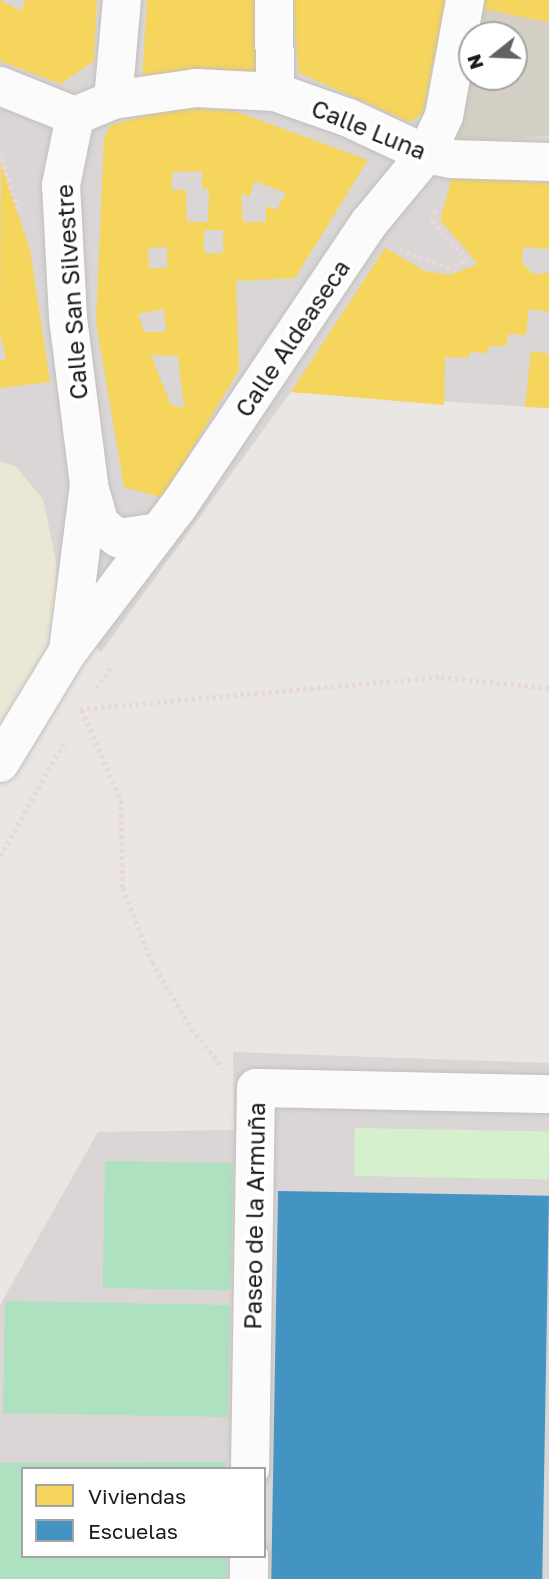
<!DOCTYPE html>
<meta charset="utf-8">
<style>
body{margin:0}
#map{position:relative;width:549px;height:1579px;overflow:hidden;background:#eae6e3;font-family:"Golos Text",sans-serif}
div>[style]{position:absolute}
.residential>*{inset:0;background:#d9d6d5}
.construction>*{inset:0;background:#d3cfc5}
.farmland>*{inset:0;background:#ebe7d5}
.park>*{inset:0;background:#d5f0cd;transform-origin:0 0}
.pitch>*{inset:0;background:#aee1c0;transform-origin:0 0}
.homes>*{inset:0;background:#f6d55c}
.schools>*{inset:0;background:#4393c3;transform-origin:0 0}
.path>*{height:4.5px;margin-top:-2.25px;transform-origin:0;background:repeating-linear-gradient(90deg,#ead7d9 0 3.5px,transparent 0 7px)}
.roads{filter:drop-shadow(0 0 2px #c1bfbe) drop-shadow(0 0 2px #c1bfbe)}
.minor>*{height:38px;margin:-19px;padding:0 19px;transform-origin:19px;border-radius:19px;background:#fcfbfb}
span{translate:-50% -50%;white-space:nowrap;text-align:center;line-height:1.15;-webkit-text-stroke:7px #fff;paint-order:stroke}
.street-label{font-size:24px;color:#1b1b1b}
.legend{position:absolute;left:21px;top:1467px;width:245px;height:91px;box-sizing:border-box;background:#fff;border:2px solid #a4a4a4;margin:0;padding:9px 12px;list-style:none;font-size:21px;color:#1b1b1b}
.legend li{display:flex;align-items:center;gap:14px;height:35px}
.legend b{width:35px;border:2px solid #a4a4a4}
.north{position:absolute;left:458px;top:21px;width:70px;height:70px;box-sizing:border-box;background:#fff;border:2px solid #a4a4a4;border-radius:50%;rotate:252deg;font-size:19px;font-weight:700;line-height:28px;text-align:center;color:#1b1b1b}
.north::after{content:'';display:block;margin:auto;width:24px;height:32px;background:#636261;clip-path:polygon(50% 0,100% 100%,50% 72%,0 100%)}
</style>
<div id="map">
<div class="residential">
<i style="clip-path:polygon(evenodd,0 0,549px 0,549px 408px,291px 392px,101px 652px,57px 612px,55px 591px,16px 467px,0 461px,0 0,472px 35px,514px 35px,514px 77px,472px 77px,472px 35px)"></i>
<i style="clip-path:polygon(evenodd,233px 1052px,549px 1063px,549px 1579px,0 1579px,0 1305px,98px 1132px,234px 1130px,233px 1052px,23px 1469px,264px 1469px,264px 1556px,23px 1556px,23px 1469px)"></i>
</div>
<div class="construction">
<i style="clip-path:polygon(479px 8px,549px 22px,549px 135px,457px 144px,472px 50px,472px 77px,514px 77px,514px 35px,475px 35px)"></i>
</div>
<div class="farmland">
<i style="clip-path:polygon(0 461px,16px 467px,43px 499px,56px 561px,57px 612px,37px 661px,0 721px)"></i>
</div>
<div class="park">
<i style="left:355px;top:1128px;width:194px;height:48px;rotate:1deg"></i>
</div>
<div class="pitch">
<i style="left:105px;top:1161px;width:128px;height:127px;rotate:1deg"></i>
<i style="left:5px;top:1301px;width:225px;height:112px;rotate:1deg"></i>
<i style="clip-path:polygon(226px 1462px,226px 1469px,23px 1469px,23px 1556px,227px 1556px,227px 1579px,0 1579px,0 1463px)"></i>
</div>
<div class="homes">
<i style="clip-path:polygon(0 0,21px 11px,25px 0,97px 0,94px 61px,61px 84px,0 61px)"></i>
<i style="clip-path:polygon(147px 0,267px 0,259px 18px,255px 77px,142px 83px)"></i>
<i style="clip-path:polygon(292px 0,447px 0,423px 114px,410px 122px,299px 73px)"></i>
<i style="clip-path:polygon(480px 0,549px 0,548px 22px,479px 8px)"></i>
<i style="clip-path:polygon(evenodd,174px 108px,234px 111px,368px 160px,295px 278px,236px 281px,239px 370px,163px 498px,124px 487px,96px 322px,104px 137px,111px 125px,174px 108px,202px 171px,202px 189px,209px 189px,208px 222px,187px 222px,186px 190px,172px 190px,172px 172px,202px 171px,174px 108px,255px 181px,286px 193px,276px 210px,266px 206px,266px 222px,243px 222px,241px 194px,249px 197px,255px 181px,174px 108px,204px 230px,223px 230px,223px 253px,204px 253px,204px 230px,174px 108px,167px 247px,167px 268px,149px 268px,148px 248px,167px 247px,174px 108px,164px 309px,166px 332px,144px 332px,138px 314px,164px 309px,174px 108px,151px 355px,178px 356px,184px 408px,171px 405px,151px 355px)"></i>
<i style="clip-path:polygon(1px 162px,30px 250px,50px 382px,0 388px,0 360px,6px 360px,0 332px)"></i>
<i style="clip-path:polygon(452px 177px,549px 183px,549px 249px,523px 247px,522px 262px,533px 274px,549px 273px,549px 312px,529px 309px,526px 335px,508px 334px,506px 346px,489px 346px,488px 353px,470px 352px,469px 358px,445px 357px,444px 405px,291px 392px,385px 248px,425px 271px,449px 275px,478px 264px,440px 220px)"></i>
<i style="clip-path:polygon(531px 351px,549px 354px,549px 408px,525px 407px)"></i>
</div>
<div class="schools">
<i style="left:278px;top:1191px;width:271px;height:388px;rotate:1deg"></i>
</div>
<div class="path">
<i style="left:0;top:152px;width:62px;rotate:72.1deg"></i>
<i style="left:400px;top:249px;width:52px;rotate:21.6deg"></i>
<i style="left:448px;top:268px;width:21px;rotate:-23deg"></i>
<i style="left:467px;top:260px;width:52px;rotate:-131.9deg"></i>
<i style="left:432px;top:221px;width:14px;rotate:-73deg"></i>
<i style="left:96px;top:688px;width:26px;rotate:-54deg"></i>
<i style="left:80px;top:709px;width:362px;rotate:-5.1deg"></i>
<i style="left:441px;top:677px;width:109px;rotate:5.8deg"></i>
<i style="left:82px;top:710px;width:98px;rotate:66.6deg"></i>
<i style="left:121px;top:800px;width:88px;rotate:88.7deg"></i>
<i style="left:123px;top:888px;width:79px;rotate:68.6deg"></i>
<i style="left:152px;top:962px;width:78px;rotate:59.2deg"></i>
<i style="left:192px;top:1029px;width:50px;rotate:51.5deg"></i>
<i style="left:0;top:856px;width:129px;rotate:-60.6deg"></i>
</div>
<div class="roads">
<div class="minor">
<i style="left:274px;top:0;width:92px;rotate:89.4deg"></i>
<i style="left:0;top:86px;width:81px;rotate:21.8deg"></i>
<i style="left:113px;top:100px;width:100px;rotate:-84.9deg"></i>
<i style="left:75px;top:116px;width:41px;rotate:-22.8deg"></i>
<i style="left:113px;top:100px;width:84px;rotate:-8.2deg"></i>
<i style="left:196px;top:88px;width:79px;rotate:2.9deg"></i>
<i style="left:275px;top:92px;width:78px;rotate:19.4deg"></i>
<i style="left:349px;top:118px;width:85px;rotate:25.1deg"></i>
<i style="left:426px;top:154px;width:25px;rotate:11deg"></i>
<i style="left:451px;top:159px;width:98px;rotate:1.8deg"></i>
<i style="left:89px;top:486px;width:40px;rotate:74deg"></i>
<i style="left:100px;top:524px;width:23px;rotate:38deg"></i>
<i style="left:118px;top:538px;width:41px;rotate:-8.3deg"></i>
<i style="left:68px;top:651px;width:168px;rotate:-82.8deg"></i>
<i style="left:89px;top:484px;width:168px;rotate:-97.2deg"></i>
<i style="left:68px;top:317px;width:132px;rotate:-93deg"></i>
<i style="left:61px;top:185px;width:70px;rotate:-78.5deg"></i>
<i style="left:0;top:763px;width:129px;rotate:-58.7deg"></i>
<i style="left:67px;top:653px;width:183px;rotate:-52.8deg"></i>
<i style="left:178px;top:507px;width:342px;rotate:-56.1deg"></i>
<i style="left:369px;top:223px;width:89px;rotate:-50.4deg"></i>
<i style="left:426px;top:154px;width:42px;rotate:-64.7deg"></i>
<i style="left:444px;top:116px;width:118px;rotate:-79.7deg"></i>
<i style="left:250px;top:1469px;width:381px;rotate:-89.1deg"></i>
<i style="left:256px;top:1088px;width:293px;rotate:1.2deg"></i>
<i style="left:249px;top:1579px;width:23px;rotate:-90deg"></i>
</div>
</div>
<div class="street-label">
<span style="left:369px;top:129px;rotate:22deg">Calle Luna</span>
<span style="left:71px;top:292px;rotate:-94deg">Calle San Silvestre</span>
<span style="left:292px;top:338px;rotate:-56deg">Calle Aldeaseca</span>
<span style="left:254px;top:1216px;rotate:-89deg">Paseo de la Armuña</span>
</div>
<ul class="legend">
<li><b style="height:19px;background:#f6d55c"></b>Viviendas</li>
<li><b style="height:19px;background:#4393c3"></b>Escuelas</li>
</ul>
<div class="north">N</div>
</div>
